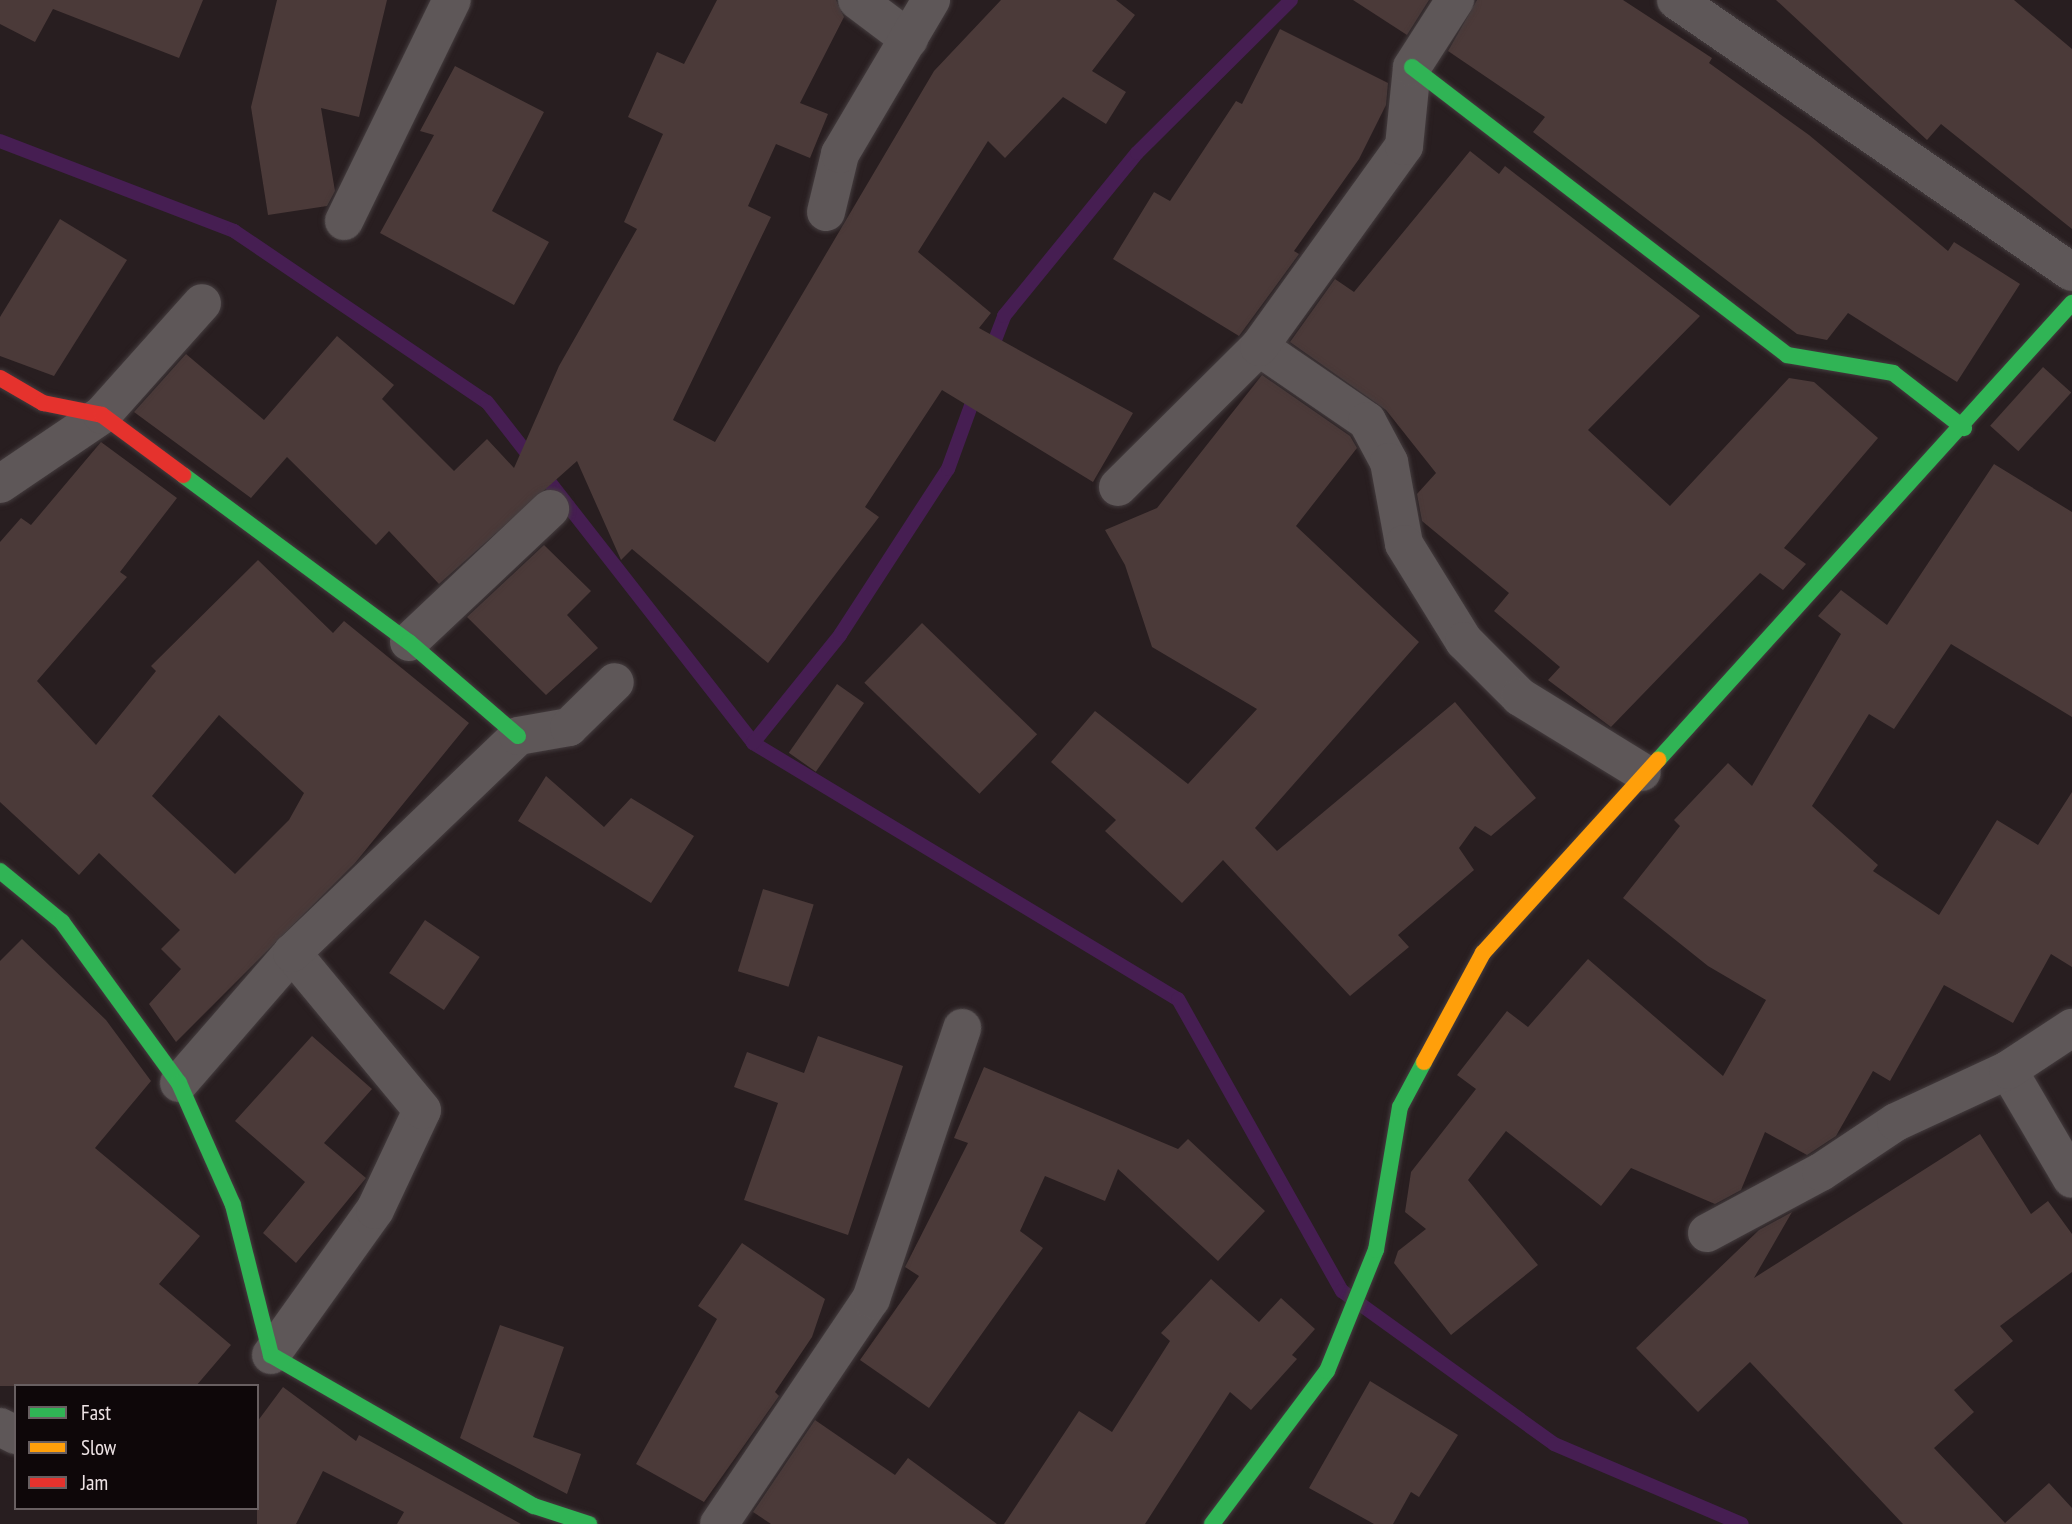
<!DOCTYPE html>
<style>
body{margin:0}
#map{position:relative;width:2072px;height:1524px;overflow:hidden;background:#281e20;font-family:"PT Sans Narrow",sans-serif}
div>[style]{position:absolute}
.stream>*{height:14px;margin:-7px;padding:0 7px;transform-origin:7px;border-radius:7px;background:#461e52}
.building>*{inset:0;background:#4b3a39;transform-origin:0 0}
.roads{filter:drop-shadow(0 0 2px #443c3e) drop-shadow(0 0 2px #443c3e)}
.street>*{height:38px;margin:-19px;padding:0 19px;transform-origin:19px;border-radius:19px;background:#5e5758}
.fast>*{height:16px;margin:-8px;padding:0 8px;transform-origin:8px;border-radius:8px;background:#30b455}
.slow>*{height:16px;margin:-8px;padding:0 8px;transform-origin:8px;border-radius:8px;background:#ff9f0a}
.jam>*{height:16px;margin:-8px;padding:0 8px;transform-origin:8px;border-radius:8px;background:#e5322d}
span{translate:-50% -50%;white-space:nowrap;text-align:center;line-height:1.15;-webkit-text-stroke:5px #0e0709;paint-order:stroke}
.legend{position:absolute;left:14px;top:1384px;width:245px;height:126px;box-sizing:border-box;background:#0e0709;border:2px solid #685f61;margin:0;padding:9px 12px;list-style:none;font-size:21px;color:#eee3e5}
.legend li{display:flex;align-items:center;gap:14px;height:35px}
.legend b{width:35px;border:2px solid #685f61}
</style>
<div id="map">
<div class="stream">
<i style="left:0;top:141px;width:251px;rotate:21deg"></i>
<i style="left:234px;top:231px;width:305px;rotate:34.1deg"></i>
<i style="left:487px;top:402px;width:432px;rotate:52deg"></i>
<i style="left:753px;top:743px;width:496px;rotate:31.1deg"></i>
<i style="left:1178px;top:999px;width:335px;rotate:60.7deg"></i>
<i style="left:1342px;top:1291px;width:261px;rotate:35.8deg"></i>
<i style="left:1554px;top:1444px;width:204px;rotate:23.1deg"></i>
<i style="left:990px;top:353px;width:40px;rotate:-69deg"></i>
<i style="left:1004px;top:316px;width:210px;rotate:-50.8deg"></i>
<i style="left:1137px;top:153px;width:217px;rotate:-44.8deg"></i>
<i style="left:753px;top:743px;width:139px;rotate:-51.1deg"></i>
<i style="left:840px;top:635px;width:198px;rotate:-57deg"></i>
<i style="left:948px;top:469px;width:82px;rotate:-70deg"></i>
</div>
<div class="building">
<i style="clip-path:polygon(0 0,203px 0,179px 58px,53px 9px,35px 42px,0 24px)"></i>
<i style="clip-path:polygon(277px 0,387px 0,359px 117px,321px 108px,335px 191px,327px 206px,268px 215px,251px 107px)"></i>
<i style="clip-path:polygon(717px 0,836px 0,844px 17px,800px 103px,828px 114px,810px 158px,776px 144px,748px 206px,771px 217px,673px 420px,715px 442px,934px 71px,1001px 0,1116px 0,1135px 15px,1092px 71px,1126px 92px,1106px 124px,1063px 97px,1005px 158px,988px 141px,918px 252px,991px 313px,979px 328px,1133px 413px,1093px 482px,942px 390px,865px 507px,879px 517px,768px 663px,632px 549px,621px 560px,577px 461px,439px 584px,389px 531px,376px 545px,287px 457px,251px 498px,134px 412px,186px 354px,264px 420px,337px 336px,394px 385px,382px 399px,454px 471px,487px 439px,514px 468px,559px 366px,637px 229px,624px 222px,663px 134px,628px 117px,657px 52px,684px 64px)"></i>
<i style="clip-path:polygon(1353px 0,1429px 0,1407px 35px)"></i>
<i style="clip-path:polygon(1477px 0,1623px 0,1712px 58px,1709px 63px,1809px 135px,1948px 251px,1954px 242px,2020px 284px,1957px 382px,1848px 313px,1827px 340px,1797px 334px,1533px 132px,1545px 117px,1448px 51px)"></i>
<i style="clip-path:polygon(1776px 0,2014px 0,2072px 49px,2072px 229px,1941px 124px,1927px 140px)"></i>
<i style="clip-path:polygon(1280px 29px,1388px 83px,1386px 105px,1359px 159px,1294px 251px,1299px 254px,1239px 336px,1113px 259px,1154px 192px,1170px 201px,1236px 101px,1242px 104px)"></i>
<i style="clip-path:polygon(455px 66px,544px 112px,492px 211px,549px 242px,514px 305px,380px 233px,434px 135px,420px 131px)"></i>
<i style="clip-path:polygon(1470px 151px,1499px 174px,1505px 166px,1700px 316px,1588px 430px,1670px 506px,1789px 378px,1814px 382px,1878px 438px,1784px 548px,1806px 564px,1783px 590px,1760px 573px,1611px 727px,1548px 680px,1560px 667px,1494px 611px,1509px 593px,1422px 521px,1417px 494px,1436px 473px,1386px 410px,1290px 342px,1335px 279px,1354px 292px)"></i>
<i style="clip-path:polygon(60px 219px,127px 260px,54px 376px,0 356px,0 317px)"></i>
<i style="left:2043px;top:367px;width:38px;height:79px;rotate:42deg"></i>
<i style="clip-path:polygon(1262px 375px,1350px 436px,1357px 448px,1296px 526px,1419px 642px,1255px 828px,1277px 851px,1455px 702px,1536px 798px,1491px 836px,1475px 826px,1459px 848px,1474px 870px,1398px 935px,1409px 947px,1350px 996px,1223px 860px,1182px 903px,1105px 831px,1116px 820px,1051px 762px,1095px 711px,1188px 784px,1257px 709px,1152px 647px,1125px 565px,1105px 530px,1157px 508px)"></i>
<i style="clip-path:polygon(evenodd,101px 442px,177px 498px,120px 572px,127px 577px,37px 681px,96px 745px,156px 671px,151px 666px,258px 560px,333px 633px,344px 621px,469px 723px,355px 863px,176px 1042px,149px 1004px,181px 969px,161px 949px,180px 930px,99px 853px,79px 875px,0 802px,0 542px,21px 518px,31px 525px,101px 442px,219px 715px,304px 793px,289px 820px,235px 874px,152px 796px,219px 715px)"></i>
<i style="clip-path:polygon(1994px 464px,2072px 512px,2072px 717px,1951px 644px,1894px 729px,1869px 714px,1812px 806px,1878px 865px,1873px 871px,1939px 915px,1997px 820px,2038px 845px,2072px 792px,2072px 967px,2051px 954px,2013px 1023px,1944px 985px,1890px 1081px,1873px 1071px,1836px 1136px,1807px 1155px,1765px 1132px,1741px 1190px,1715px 1204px,1631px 1168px,1601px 1206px,1506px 1131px,1468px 1180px,1538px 1265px,1451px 1335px,1394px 1263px,1398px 1251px,1426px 1229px,1405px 1212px,1411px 1172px,1476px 1089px,1457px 1075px,1507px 1011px,1528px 1027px,1588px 959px,1723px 1076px,1766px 1000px,1708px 966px,1623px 898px,1680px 826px,1674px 820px,1728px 763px,1752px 786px,1841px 634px,1818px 616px,1841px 590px,1887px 625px)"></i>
<i style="clip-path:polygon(544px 545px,591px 591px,567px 615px,598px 648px,546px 695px,467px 617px)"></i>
<i style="left:922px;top:623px;width:160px;height:83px;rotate:44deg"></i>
<i style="left:837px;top:684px;width:33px;height:84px;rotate:35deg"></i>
<i style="clip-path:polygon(546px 776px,604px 827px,631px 798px,694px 836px,651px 903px,518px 821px)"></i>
<i style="left:763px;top:889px;width:53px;height:86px;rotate:17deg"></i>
<i style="left:425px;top:920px;width:66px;height:64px;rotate:34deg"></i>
<i style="clip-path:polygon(22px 939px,106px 1020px,151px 1081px,95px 1148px,200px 1236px,159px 1284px,231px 1345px,196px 1386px,0 1386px,0 961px)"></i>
<i style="clip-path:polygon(312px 1036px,372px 1089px,324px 1143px,366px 1178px,296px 1263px,263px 1233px,305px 1182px,235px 1121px)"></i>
<i style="clip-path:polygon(818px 1036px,903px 1066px,848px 1235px,744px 1200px,778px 1103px,734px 1087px,747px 1052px,804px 1073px)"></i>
<i style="clip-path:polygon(984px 1067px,1178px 1149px,1188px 1139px,1265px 1211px,1218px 1261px,1118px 1169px,1105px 1201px,1045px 1176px,1020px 1231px,1043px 1248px,929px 1408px,860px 1360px,919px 1276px,905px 1267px,968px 1143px,954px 1138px)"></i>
<i style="clip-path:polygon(1980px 1134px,2031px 1214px,2048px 1201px,2072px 1234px,2072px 1272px,2000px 1326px,2013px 1341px,1954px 1390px,1974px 1412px,1934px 1448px,2005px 1523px,2049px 1483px,2072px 1508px,2072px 1524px,1903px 1524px,1750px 1362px,1698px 1412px,1636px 1348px,1759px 1230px,1792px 1212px,1754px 1278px)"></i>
<i style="clip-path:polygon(742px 1243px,825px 1299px,812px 1337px,775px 1392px,779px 1396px,704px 1502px,636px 1464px,717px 1319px,698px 1306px)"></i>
<i style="clip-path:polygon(1211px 1279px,1259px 1322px,1281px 1298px,1315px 1329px,1292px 1355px,1297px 1359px,1251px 1410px,1230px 1392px,1145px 1524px,1004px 1524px,1079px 1411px,1112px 1432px,1170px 1341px,1161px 1333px)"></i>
<i style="clip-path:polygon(500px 1325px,564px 1347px,533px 1437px,581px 1454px,567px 1494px,460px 1438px)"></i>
<i style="clip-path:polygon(1370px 1381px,1458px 1435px,1419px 1497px,1411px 1492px,1393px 1524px,1374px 1524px,1309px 1488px)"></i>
<i style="clip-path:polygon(283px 1387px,356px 1441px,359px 1435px,521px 1524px,397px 1524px,404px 1512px,323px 1471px,296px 1524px,257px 1524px,257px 1422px)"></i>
<i style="clip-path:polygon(815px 1420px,895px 1475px,908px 1458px,997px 1524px,771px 1524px,753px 1512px)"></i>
</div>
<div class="roads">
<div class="street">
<i style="left:857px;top:0;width:65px;rotate:36.9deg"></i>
<i style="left:1676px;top:0;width:480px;rotate:34.5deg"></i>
<i style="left:826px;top:212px;width:60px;rotate:-76.4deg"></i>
<i style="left:840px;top:154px;width:179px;rotate:-59.4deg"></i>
<i style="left:344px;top:221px;width:246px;rotate:-64deg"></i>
<i style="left:1259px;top:347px;width:131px;rotate:34.4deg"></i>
<i style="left:1367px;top:421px;width:47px;rotate:61.8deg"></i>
<i style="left:1389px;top:462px;width:83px;rotate:79.6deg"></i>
<i style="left:1404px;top:544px;width:114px;rotate:58.3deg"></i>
<i style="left:1464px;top:641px;width:79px;rotate:45deg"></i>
<i style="left:1520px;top:697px;width:143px;rotate:31.6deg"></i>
<i style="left:0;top:484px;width:123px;rotate:-34.1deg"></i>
<i style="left:102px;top:415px;width:150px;rotate:-48.2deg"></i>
<i style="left:1118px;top:487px;width:199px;rotate:-44.8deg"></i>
<i style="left:1259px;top:347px;width:248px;rotate:-54.2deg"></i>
<i style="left:1404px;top:146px;width:79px;rotate:-84.2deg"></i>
<i style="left:1412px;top:67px;width:80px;rotate:-57.3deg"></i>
<i style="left:409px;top:642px;width:194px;rotate:-43.3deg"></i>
<i style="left:2008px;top:1070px;width:126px;rotate:59.6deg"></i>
<i style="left:179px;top:1083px;width:172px;rotate:-49deg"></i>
<i style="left:1707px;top:1233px;width:129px;rotate:-28.2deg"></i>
<i style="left:1821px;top:1172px;width:90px;rotate:-33.7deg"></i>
<i style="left:1896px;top:1122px;width:123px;rotate:-24.9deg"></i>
<i style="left:2008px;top:1070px;width:77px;rotate:-33.3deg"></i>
<i style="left:271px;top:1355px;width:178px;rotate:-54.4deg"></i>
<i style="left:375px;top:1210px;width:110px;rotate:-64.8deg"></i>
<i style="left:422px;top:1110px;width:204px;rotate:-129.6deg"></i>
<i style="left:292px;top:953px;width:313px;rotate:-43.8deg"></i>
<i style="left:518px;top:736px;width:52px;rotate:-10deg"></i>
<i style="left:569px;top:727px;width:64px;rotate:-44.4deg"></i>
<i style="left:0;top:1427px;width:18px;rotate:27deg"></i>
<i style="left:719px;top:1524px;width:272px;rotate:-56deg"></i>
<i style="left:871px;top:1299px;width:286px;rotate:-71.4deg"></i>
</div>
<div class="fast">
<i style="left:1412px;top:67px;width:473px;rotate:37.5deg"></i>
<i style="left:1787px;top:355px;width:108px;rotate:9.6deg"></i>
<i style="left:1893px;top:373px;width:90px;rotate:37.8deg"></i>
<i style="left:183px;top:475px;width:281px;rotate:36.5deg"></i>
<i style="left:409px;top:642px;width:144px;rotate:40.8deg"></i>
<i style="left:1658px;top:760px;width:617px;rotate:-47.83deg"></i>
<i style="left:0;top:871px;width:80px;rotate:39.4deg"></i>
<i style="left:62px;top:922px;width:199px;rotate:54deg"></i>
<i style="left:179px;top:1083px;width:133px;rotate:66.1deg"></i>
<i style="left:233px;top:1205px;width:155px;rotate:75.8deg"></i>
<i style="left:271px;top:1355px;width:303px;rotate:29.9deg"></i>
<i style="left:534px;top:1506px;width:58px;rotate:18.1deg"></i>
<i style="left:1212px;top:1524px;width:191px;rotate:-53.1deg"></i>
<i style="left:1327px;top:1371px;width:131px;rotate:-68deg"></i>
<i style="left:1376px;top:1250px;width:145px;rotate:-80.5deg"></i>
<i style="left:1400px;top:1107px;width:51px;rotate:-61.9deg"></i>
</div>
<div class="slow">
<i style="left:1424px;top:1062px;width:124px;rotate:-61.6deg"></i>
<i style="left:1483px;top:953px;width:261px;rotate:-47.8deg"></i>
</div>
<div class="jam">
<i style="left:0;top:378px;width:50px;rotate:30.2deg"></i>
<i style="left:43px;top:403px;width:60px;rotate:11.5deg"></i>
<i style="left:102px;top:415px;width:101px;rotate:36.5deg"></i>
</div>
</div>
<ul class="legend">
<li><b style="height:9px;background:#30b455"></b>Fast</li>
<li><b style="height:9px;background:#ff9f0a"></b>Slow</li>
<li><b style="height:9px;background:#e5322d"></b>Jam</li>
</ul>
</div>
